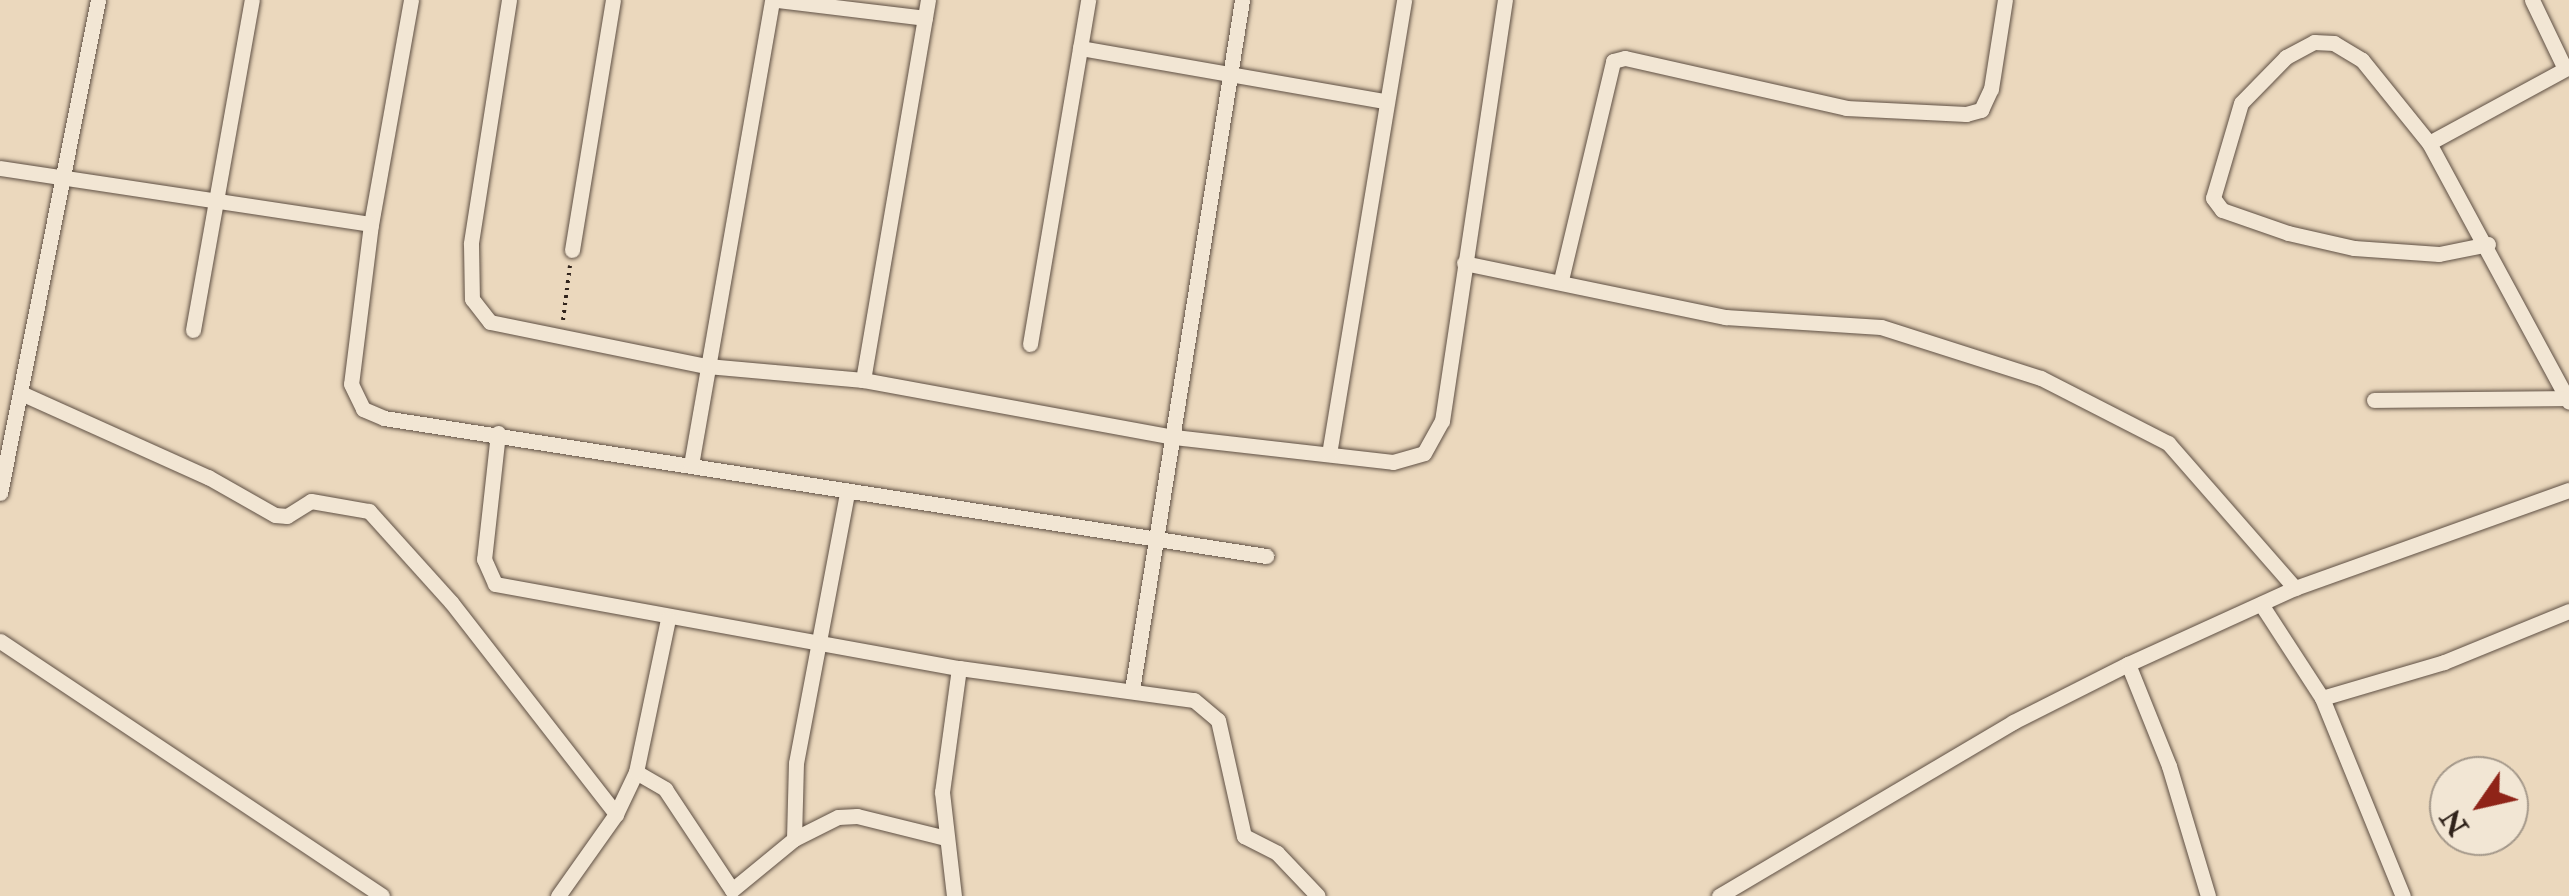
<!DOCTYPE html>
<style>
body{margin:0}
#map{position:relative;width:2569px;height:896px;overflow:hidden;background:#ebd8bd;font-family:"IM FELL Double Pica",serif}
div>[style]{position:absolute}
.path>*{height:4px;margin-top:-2px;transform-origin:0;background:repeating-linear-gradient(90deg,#30231b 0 2.5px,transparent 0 7.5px)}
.roads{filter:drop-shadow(0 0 2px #5f5044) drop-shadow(0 0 2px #5f5044)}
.minor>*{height:15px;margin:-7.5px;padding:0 7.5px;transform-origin:7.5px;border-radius:7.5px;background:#f2e6d4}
span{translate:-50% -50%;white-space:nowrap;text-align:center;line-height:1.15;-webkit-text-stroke:8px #f2e6d4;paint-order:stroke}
.north{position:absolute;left:2429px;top:756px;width:100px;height:100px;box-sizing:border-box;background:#f2e6d4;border:2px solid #a4988a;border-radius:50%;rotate:236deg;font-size:28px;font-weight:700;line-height:40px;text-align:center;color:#30231b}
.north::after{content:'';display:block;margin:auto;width:35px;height:45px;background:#8f2418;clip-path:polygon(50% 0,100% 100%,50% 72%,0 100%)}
</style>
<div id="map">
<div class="path">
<i style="left:563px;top:320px;width:55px;rotate:-82.7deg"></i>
</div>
<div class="roads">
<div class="minor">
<i style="left:411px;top:0;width:228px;rotate:100.1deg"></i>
<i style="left:371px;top:224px;width:161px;rotate:97.1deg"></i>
<i style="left:351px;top:384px;width:28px;rotate:64deg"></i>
<i style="left:363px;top:409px;width:23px;rotate:23deg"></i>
<i style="left:384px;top:418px;width:893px;rotate:8.89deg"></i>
<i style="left:509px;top:0;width:247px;rotate:98.9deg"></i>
<i style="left:471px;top:244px;width:55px;rotate:89deg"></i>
<i style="left:472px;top:299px;width:29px;rotate:52deg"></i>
<i style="left:490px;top:322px;width:221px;rotate:11.5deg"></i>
<i style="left:707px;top:366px;width:157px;rotate:5.1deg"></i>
<i style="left:863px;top:380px;width:316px;rotate:10.4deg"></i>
<i style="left:1174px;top:437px;width:220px;rotate:6.5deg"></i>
<i style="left:1393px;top:462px;width:32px;rotate:-16deg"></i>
<i style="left:1424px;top:453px;width:37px;rotate:-61deg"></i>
<i style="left:1442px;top:421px;width:426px;rotate:-81.5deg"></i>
<i style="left:777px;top:0;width:149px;rotate:6.9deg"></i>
<i style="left:2532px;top:0;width:76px;rotate:64.4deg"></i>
<i style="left:1080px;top:48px;width:309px;rotate:9.9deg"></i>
<i style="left:2569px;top:67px;width:159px;rotate:151.5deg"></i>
<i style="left:2429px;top:143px;width:294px;rotate:61.6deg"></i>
<i style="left:2429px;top:143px;width:107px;rotate:-128.9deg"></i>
<i style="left:2362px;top:60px;width:33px;rotate:-149deg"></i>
<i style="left:2334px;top:43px;width:20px;rotate:-177deg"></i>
<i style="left:2314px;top:42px;width:32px;rotate:152deg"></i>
<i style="left:2286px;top:57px;width:64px;rotate:134.4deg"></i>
<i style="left:2241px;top:103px;width:99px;rotate:106.4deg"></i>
<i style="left:2213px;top:198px;width:15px;rotate:53deg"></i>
<i style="left:2222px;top:210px;width:70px;rotate:19.2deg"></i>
<i style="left:2288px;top:233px;width:68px;rotate:12.8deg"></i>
<i style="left:2354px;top:248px;width:85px;rotate:4deg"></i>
<i style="left:2439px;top:254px;width:50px;rotate:-11.5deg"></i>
<i style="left:0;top:168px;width:375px;rotate:8.6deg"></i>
<i style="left:572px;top:250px;width:253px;rotate:-80.7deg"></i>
<i style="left:1464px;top:263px;width:267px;rotate:11.7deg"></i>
<i style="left:1725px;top:317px;width:156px;rotate:3.7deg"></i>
<i style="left:1881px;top:327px;width:168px;rotate:17.7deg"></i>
<i style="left:2041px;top:378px;width:143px;rotate:27.1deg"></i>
<i style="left:2168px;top:443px;width:193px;rotate:48.8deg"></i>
<i style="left:1561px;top:280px;width:225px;rotate:-76.6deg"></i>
<i style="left:1613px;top:61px;width:12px;rotate:-14deg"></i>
<i style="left:1625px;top:58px;width:227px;rotate:12.7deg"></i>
<i style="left:1846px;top:108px;width:120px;rotate:2.9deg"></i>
<i style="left:1966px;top:114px;width:16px;rotate:-15deg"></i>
<i style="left:1981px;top:110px;width:23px;rotate:-65deg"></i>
<i style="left:1991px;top:89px;width:90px;rotate:-81.1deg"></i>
<i style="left:193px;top:330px;width:335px;rotate:-79.9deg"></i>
<i style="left:1030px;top:344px;width:349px;rotate:-80.4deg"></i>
<i style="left:863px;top:380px;width:386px;rotate:-80.3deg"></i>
<i style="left:23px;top:394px;width:203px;rotate:24.2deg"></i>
<i style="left:208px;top:477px;width:77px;rotate:29.6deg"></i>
<i style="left:275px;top:515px;width:12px;rotate:5deg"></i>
<i style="left:287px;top:516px;width:28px;rotate:-32deg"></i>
<i style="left:311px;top:501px;width:59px;rotate:9.8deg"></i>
<i style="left:369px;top:511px;width:122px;rotate:48deg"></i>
<i style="left:451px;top:602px;width:269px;rotate:52.1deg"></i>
<i style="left:2374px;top:400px;width:193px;rotate:-0.6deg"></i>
<i style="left:498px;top:433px;width:127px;rotate:96.3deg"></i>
<i style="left:484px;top:559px;width:27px;rotate:66deg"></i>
<i style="left:495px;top:584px;width:472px;rotate:10.3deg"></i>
<i style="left:959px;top:668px;width:237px;rotate:7.8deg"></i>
<i style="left:1194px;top:700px;width:31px;rotate:40deg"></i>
<i style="left:1218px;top:720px;width:119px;rotate:77.4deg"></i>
<i style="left:1244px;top:836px;width:37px;rotate:27deg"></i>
<i style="left:1277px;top:853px;width:59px;rotate:46.4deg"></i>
<i style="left:1329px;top:454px;width:460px;rotate:-80.6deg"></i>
<i style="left:691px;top:465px;width:472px;rotate:-80.1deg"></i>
<i style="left:0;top:493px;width:503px;rotate:-78.76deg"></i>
<i style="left:2261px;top:604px;width:112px;rotate:57deg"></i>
<i style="left:2322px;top:698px;width:214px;rotate:67.8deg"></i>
<i style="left:0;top:641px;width:459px;rotate:33.7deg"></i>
<i style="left:2128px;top:664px;width:110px;rotate:68.1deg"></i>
<i style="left:2169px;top:766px;width:136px;rotate:73.3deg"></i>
<i style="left:1132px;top:690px;width:699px;rotate:-80.94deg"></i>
<i style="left:2322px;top:698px;width:127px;rotate:-16.4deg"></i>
<i style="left:2444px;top:662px;width:135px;rotate:-22.2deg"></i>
<i style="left:636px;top:772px;width:34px;rotate:30deg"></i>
<i style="left:665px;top:789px;width:121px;rotate:56.4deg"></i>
<i style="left:732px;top:890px;width:80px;rotate:-39.4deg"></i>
<i style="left:794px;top:839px;width:76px;rotate:-88.5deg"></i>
<i style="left:796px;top:763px;width:276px;rotate:-79.3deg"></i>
<i style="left:794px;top:839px;width:49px;rotate:-26.6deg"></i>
<i style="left:838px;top:817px;width:19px;rotate:-3deg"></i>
<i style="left:857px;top:816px;width:92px;rotate:13.9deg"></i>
<i style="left:558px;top:896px;width:100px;rotate:-54.7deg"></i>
<i style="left:616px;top:814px;width:47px;rotate:-64.5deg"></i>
<i style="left:636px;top:772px;width:156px;rotate:-78.2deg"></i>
<i style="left:954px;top:896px;width:105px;rotate:-96.6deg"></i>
<i style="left:942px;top:792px;width:125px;rotate:-82.2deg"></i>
<i style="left:1719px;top:896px;width:342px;rotate:-30.6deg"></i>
<i style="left:2013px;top:722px;width:129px;rotate:-26.8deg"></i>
<i style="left:2128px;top:664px;width:183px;rotate:-24.5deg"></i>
<i style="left:2295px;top:588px;width:291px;rotate:-19.7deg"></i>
</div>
</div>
<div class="north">N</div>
</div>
